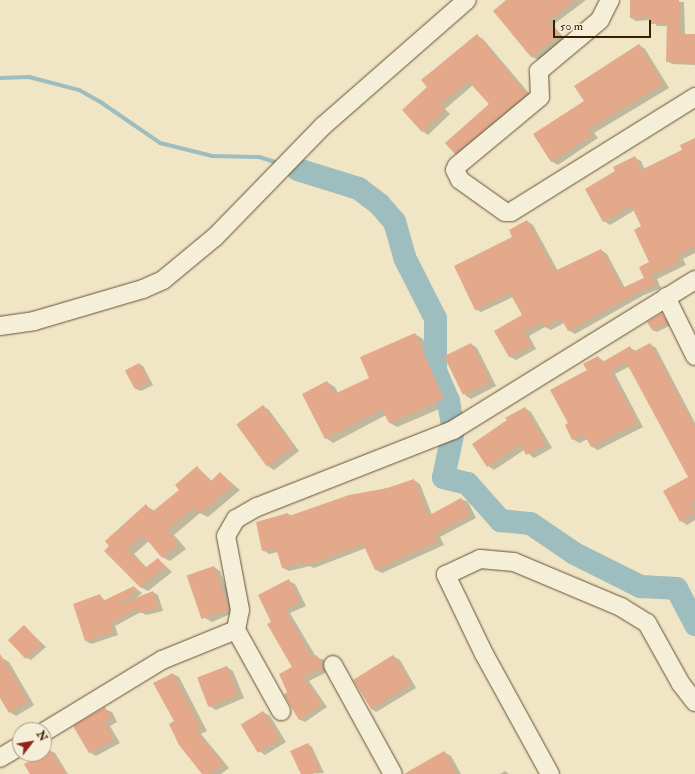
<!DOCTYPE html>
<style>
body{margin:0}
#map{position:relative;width:695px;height:774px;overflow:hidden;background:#f0e5c5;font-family:"IM FELL Double Pica",serif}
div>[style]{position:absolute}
.shadow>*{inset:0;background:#0003}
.stream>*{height:4px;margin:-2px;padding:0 2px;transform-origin:2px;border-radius:2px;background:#9ebdbe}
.river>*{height:23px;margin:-11.5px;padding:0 11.5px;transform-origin:11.5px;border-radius:11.5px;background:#9ebdbe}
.building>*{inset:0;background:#e4a88a;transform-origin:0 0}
.roads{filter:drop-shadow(0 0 1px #655132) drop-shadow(0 0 1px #655132)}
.minor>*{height:18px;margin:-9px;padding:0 9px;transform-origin:9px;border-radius:9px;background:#f5eed9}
span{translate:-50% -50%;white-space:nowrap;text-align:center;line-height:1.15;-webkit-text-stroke:4px #f5eed9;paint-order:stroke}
.north{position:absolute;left:12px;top:722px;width:40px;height:40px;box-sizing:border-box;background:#f5eed9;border:1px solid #a99c83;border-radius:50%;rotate:59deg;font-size:11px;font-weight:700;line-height:16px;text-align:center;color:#372001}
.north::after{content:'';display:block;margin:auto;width:14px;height:18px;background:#8f2418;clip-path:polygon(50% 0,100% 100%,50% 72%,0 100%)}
.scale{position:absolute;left:553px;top:20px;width:98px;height:18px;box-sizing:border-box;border:2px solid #372001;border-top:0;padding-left:5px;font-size:12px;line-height:14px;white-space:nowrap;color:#372001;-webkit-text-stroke:3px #f5eed9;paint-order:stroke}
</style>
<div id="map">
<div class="shadow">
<i style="clip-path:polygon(508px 0,586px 0,553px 25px,565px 39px,539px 60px,532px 57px,495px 11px)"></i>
<i style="clip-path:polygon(631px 0,684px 2px,685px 35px,695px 35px,695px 65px,672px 64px,667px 61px,667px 26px,657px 26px,652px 20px,636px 21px,631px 18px)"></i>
<i style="clip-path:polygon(477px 36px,483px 39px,533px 98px,462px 157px,455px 154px,490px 104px,473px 85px,445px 109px,450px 114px,428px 135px,422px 131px,428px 87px)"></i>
<i style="clip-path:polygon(639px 45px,645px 49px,669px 88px,594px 133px,598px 138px,558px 165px,551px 161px)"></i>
<i style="clip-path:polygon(695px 138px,695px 253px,683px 259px,686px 265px,657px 279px,661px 288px,644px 295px,575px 334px,568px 330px,564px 323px,551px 330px,545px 327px,529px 336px,536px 349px,516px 360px,510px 357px,496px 332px,524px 316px,513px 297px,481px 312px,475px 309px,514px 237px,527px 221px,533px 225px,558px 271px,601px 250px,607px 254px,625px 288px,645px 278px,650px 263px,643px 227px,635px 210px,610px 225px,604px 221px,617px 171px,635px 158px,641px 161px,645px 170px,683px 150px)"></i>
<i style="clip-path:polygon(662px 314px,671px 325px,657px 332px,652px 330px)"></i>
<i style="clip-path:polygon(415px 334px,423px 339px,451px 404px,397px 427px,390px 423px,386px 415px,333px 443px,326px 438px,327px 382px,335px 387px,338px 393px,370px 378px)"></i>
<i style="clip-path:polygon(471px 344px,477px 348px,496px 386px,471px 399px,465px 395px)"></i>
<i style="clip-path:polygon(650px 344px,656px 348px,695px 423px,695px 520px,687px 525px,681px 521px,689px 477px,630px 366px,615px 374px,643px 427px,598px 450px,592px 447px,588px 439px,579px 443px,573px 439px,570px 424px,588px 370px,598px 357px,605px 362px,630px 348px,636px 351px)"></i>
<i style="clip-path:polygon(139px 364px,143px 366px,153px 385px,141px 391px,136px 389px)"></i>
<i style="clip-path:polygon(263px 406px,269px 410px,299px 451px,274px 470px,268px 466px)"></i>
<i style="clip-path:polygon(525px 408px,531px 412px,552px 448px,534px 458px,524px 450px,494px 470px,488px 466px)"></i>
<i style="clip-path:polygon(197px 467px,212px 481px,220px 473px,240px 490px,208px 517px,200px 513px,174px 535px,186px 549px,170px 561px,162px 557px,149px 541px,134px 554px,147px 568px,158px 559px,172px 572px,148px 591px,140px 587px,106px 551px,146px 506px,155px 511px,181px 490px)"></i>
<i style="clip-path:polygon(414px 480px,420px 484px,432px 515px,461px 499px,468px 502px,476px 518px,440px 537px,444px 545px,382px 573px,376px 570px,366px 548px,314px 568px,310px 566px,289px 571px,283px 568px,278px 552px,269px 554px,263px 550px,288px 514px,292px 516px)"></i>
<i style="clip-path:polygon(214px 567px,220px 571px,235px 612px,212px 622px,205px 618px)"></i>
<i style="clip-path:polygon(289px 581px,295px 584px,306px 606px,290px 613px,316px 657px,324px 660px,329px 671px,309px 681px,327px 707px,305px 722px,299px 719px,289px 693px,293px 668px,273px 622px)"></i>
<i style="clip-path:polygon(134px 587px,142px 593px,135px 599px,153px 592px,158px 595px,163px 611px,146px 615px,141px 612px,115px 626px,118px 635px,91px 644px,86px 641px,100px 596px,106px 601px)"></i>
<i style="clip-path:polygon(24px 626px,46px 647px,31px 660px,27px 658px)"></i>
<i style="clip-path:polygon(393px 656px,400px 660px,416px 688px,376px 712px,370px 708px)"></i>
<i style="clip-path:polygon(2px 658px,9px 662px,34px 705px,16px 716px,10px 712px,0 696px,0 660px)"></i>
<i style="clip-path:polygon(227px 667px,233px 671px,244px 698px,216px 710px,209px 706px)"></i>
<i style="clip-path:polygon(173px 674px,179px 677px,207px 731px,201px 734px,229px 768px,221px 774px,203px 774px,176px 722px)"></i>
<i style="clip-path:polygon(105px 709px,112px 712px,117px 722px,110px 726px,120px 743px,96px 756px,89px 752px)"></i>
<i style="clip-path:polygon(263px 712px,270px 716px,286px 742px,265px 755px,259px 751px)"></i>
<i style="clip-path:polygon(308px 744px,312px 747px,324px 773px,302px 774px)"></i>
<i style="clip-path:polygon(49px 750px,55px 753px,68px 774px,31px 774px,25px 765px)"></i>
<i style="clip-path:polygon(444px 752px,451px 756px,461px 774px,410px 774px)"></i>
<i style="clip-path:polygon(505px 771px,509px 774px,500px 774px)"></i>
</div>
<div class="stream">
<i style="left:0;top:78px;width:29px;rotate:-2deg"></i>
<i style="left:29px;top:77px;width:52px;rotate:14.6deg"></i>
<i style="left:79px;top:90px;width:23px;rotate:29deg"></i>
<i style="left:99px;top:101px;width:74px;rotate:34.5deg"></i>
<i style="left:160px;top:143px;width:54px;rotate:14deg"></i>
<i style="left:212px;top:156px;width:47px;rotate:1.2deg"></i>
<i style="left:259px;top:157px;width:17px;rotate:17deg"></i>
</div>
<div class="river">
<i style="left:297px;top:169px;width:64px;rotate:17.3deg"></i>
<i style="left:358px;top:188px;width:26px;rotate:37deg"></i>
<i style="left:379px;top:204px;width:23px;rotate:49deg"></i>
<i style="left:394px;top:221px;width:37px;rotate:74deg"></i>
<i style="left:404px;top:257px;width:68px;rotate:63.1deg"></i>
<i style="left:435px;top:318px;width:52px;rotate:90deg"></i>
<i style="left:435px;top:370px;width:33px;rotate:67deg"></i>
<i style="left:448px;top:400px;width:30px;rotate:81deg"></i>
<i style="left:453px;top:430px;width:48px;rotate:102deg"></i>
<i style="left:443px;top:477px;width:25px;rotate:14deg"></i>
<i style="left:467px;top:483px;width:50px;rotate:48.3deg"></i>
<i style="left:500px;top:520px;width:30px;rotate:6deg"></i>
<i style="left:530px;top:523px;width:53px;rotate:34.3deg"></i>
<i style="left:574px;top:553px;width:74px;rotate:26.6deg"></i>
<i style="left:640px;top:586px;width:36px;rotate:3deg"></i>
<i style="left:676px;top:588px;width:41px;rotate:62.2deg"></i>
</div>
<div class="building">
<i style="clip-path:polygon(506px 0,575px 0,548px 21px,559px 35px,531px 57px,493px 11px)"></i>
<i style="clip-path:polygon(630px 0,679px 0,680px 34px,695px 34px,695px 63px,666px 62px,667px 23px,651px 24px,651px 18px,630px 18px)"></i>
<i style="clip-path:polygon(477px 34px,527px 94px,455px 154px,445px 143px,489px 104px,468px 81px,440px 105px,445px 110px,422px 132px,402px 110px,427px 87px,421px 80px)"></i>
<i style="clip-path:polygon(639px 44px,663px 84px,588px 129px,592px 135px,551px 162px,533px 134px,584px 101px,574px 86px)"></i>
<i style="clip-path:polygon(695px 138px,695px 247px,677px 255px,680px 262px,651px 275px,656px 285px,638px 292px,568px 331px,561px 318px,544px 327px,541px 322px,524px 332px,531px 345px,509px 357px,494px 331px,522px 315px,510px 293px,475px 310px,454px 266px,512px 237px,509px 230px,527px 220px,555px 271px,601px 249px,622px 288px,644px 278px,639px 267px,649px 262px,634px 230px,641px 226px,631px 205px,603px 222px,585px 189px,615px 171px,613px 167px,635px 156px,641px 170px,682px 150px,680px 145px)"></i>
<i style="clip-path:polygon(662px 313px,667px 323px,652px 330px,647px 322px)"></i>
<i style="clip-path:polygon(415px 333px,444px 399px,389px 423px,382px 409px,325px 439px,302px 394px,327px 381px,334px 394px,369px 378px,360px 357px)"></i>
<i style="left:471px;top:343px;width:43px;height:30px;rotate:64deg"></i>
<i style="clip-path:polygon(650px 343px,695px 428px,695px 500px,691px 502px,695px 513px,680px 522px,663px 491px,688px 477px,626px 362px,610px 371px,637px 423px,591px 447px,584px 434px,572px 440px,565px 425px,568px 423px,550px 390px,587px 370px,583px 364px,598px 356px,601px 363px,630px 346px,633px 352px)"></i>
<i style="left:139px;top:363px;width:21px;height:16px;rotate:62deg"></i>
<i style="left:263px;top:405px;width:52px;height:33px;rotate:54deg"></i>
<i style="clip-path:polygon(525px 407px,546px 445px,526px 455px,520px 444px,487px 467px,472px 444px,507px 420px,505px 418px)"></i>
<i style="clip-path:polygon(197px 466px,210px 482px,220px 472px,233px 485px,200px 514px,194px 507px,167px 530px,178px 544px,162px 558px,143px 535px,127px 549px,145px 568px,158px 558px,165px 567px,140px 587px,104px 551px,109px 546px,105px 541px,146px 504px,152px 512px,179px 490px,175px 485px)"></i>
<i style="clip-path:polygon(414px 479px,428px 516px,461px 498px,470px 515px,435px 534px,438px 541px,375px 570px,363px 544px,307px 565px,306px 562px,282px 568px,276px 548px,262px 551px,256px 522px,288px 513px,289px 516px,349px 495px,388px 488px)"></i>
<i style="left:214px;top:566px;width:46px;height:29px;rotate:71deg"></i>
<i style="clip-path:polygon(289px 579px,300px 602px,285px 610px,312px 658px,317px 655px,323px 668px,303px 677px,322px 704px,299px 720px,284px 695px,287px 692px,279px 674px,292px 667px,267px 624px,271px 622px,258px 595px)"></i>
<i style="clip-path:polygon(134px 586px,137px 590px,118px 605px,153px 591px,158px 608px,140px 613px,139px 608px,110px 623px,113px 632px,85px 641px,73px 604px,100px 594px,103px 601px)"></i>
<i style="left:24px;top:625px;width:26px;height:22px;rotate:47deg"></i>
<i style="clip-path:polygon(0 654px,28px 701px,9px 713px,0 698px)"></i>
<i style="left:393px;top:655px;width:34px;height:47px;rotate:58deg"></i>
<i style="left:227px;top:666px;width:31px;height:32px;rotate:69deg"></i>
<i style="clip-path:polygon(173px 673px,201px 728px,196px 730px,223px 764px,211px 774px,202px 774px,179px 745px,169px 724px,174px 721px,153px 683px)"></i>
<i style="clip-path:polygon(105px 707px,111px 718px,105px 722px,114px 739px,89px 753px,73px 726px)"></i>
<i style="left:263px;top:711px;width:33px;height:26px;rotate:59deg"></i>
<i style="clip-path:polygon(308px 743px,320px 770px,312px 774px,301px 774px,290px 751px)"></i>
<i style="clip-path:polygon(49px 749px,65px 774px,30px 774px,24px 764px,44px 754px)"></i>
<i style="clip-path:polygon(444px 751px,457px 774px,404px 774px)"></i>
</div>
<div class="roads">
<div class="minor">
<i style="left:610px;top:0;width:22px;rotate:117deg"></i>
<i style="left:600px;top:20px;width:80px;rotate:140.1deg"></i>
<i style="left:539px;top:71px;width:26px;rotate:88deg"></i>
<i style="left:540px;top:97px;width:108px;rotate:140.3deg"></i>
<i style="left:457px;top:166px;width:4px;rotate:117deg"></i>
<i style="left:455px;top:170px;width:11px;rotate:63deg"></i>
<i style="left:460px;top:180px;width:55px;rotate:35.4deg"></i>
<i style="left:505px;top:212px;width:6px"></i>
<i style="left:511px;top:212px;width:217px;rotate:-32deg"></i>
<i style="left:666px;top:297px;width:66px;rotate:63.8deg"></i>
<i style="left:0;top:326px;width:34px;rotate:-8deg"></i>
<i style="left:34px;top:321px;width:114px;rotate:-16.4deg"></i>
<i style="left:143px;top:289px;width:22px;rotate:-24deg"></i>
<i style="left:163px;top:280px;width:67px;rotate:-39.6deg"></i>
<i style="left:215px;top:237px;width:155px;rotate:-45.8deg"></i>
<i style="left:323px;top:126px;width:191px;rotate:-41.2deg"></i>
<i style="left:236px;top:630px;width:93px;rotate:60.9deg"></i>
<i style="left:333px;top:665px;width:124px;rotate:61.2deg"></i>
<i style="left:44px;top:732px;width:138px;rotate:-31.4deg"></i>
<i style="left:162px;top:660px;width:80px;rotate:-22.1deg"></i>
<i style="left:236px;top:630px;width:20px;rotate:-79deg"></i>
<i style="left:240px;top:610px;width:75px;rotate:-100.7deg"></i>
<i style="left:226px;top:536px;width:20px;rotate:-60deg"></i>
<i style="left:236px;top:519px;width:24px;rotate:-30deg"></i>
<i style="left:257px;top:507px;width:211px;rotate:-21.4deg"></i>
<i style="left:453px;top:430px;width:285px;rotate:-31.8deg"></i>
<i style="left:0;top:758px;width:23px;rotate:-31deg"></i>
<i style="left:550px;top:774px;width:137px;rotate:-118.8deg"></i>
<i style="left:484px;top:654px;width:88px;rotate:-115.7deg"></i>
<i style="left:446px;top:575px;width:38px;rotate:-25deg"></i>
<i style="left:480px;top:559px;width:34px;rotate:5deg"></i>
<i style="left:514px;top:562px;width:116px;rotate:22.8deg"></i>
<i style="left:621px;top:607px;width:31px;rotate:32deg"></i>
<i style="left:647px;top:623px;width:70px;rotate:60.9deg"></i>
<i style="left:681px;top:684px;width:23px;rotate:52deg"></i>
</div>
</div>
<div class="north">N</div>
<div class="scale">50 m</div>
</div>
